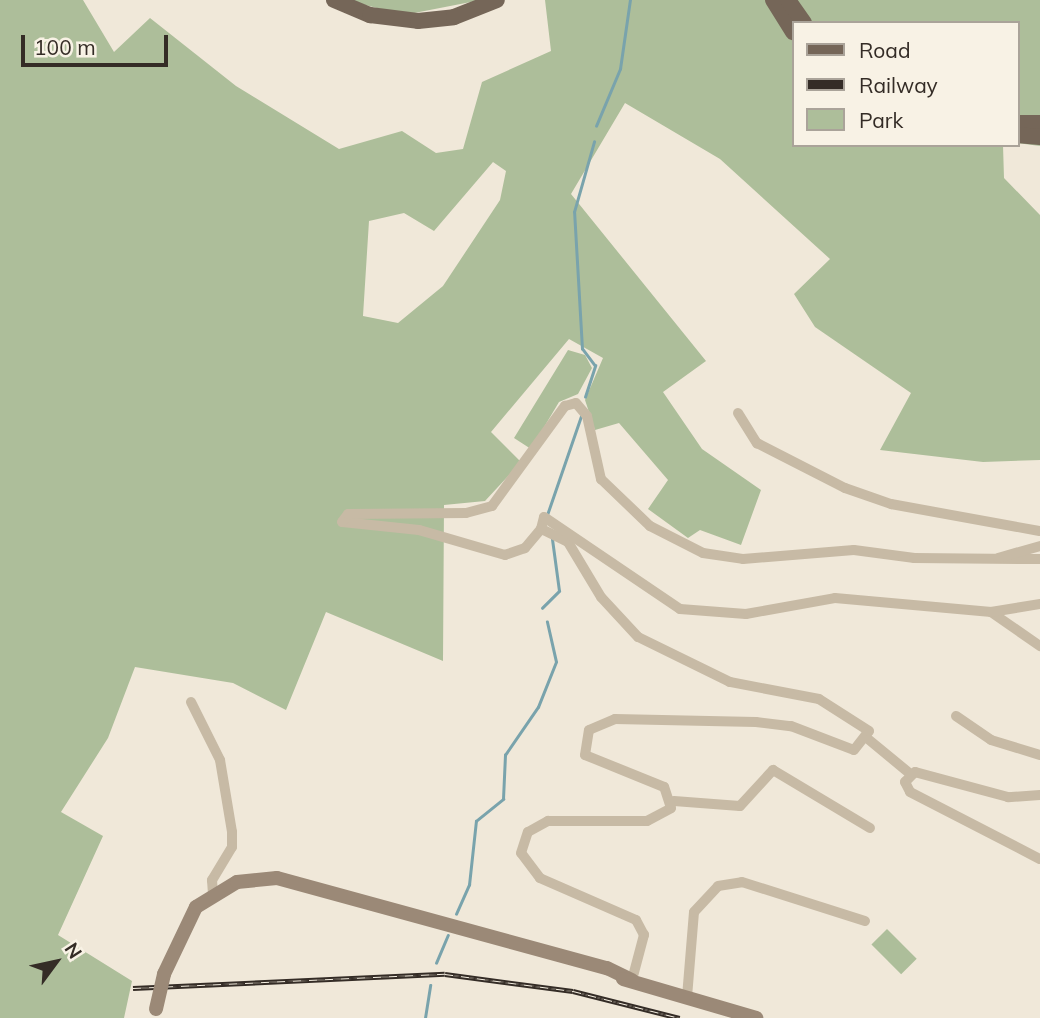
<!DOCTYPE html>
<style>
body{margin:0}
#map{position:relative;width:1040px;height:1018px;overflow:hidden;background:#f0e8d9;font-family:Mulish,sans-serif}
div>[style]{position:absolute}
.green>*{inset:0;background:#adbe9a;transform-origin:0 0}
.stream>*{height:2.5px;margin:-1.25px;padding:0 1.25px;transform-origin:1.25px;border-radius:1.25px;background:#79a3ac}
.minor>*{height:10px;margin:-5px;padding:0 5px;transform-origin:5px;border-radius:5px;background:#c7baa5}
.secondary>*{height:14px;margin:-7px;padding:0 7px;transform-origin:7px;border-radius:7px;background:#9b8977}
.primary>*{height:16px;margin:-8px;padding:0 8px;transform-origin:8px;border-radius:8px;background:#756658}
.rail>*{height:5px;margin-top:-2.5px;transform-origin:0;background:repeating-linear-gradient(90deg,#f8f2e5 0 8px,#342c26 0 16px);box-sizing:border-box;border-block:2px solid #342c26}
.secondary-bridge>*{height:14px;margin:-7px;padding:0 7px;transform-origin:7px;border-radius:7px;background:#9b8977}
span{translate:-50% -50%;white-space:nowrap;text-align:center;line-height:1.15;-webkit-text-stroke:5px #f8f2e5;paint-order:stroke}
.legend{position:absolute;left:792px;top:21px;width:228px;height:126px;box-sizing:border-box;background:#f8f2e5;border:2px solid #aaa399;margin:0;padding:9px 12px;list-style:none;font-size:21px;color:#342c26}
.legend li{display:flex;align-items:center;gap:14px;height:35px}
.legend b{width:35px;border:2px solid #aaa399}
.north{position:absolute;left:21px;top:927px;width:70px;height:70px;-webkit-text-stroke:5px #f8f2e5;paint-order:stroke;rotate:57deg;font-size:19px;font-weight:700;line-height:28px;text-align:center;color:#342c26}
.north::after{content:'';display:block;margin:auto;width:24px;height:32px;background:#342c26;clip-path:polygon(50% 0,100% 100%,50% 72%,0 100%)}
.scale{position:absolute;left:21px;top:35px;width:147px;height:32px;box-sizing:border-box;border:4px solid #342c26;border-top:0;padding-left:9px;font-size:21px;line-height:24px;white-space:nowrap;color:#342c26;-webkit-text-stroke:5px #f8f2e5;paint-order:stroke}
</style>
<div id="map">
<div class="green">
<i style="clip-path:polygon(evenodd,0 0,83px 0,114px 52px,150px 18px,236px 86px,339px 149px,402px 131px,436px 153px,463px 149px,482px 82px,551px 51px,545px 0,1040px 0,1040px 146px,1017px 143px,1017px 23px,793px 23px,793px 145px,1003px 145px,1004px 178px,1040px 215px,1040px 460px,983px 462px,880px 450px,911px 393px,815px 327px,794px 294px,830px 259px,720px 159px,625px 103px,571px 194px,706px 361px,663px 392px,702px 449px,761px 490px,741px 545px,700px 530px,688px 538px,648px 509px,668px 480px,619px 423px,595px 430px,585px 400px,603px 358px,569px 339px,491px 432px,521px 462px,485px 501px,444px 505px,443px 661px,326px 612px,286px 710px,233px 683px,135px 667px,108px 738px,61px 812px,103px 836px,58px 935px,132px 981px,124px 1018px,0 1018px,0 0,493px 162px,506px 171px,500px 200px,443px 286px,398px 323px,363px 316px,369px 221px,404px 213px,434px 231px,493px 162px)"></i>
<i style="clip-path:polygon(346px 0,481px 0,404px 15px)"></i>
<i style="clip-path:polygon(568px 350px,585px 355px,592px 368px,578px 394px,559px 402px,531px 449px,514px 438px)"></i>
<i style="left:887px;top:929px;width:42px;height:22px;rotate:45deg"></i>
</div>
<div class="stream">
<i style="left:596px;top:126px;width:62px;rotate:-67.2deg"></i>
<i style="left:620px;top:69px;width:70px;rotate:-81.8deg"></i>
<i style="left:585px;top:397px;width:33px;rotate:-72deg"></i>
<i style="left:595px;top:366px;width:21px;rotate:-127deg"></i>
<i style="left:582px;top:349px;width:137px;rotate:-93.3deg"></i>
<i style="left:574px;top:212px;width:73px;rotate:-74.1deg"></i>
<i style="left:547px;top:515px;width:105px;rotate:-71deg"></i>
<i style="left:542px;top:608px;width:24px;rotate:-45deg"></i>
<i style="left:559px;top:591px;width:52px;rotate:-97.7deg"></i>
<i style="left:456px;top:914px;width:32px;rotate:-66deg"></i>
<i style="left:469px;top:885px;width:64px;rotate:-83.8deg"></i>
<i style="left:476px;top:821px;width:35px;rotate:-39deg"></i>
<i style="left:503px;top:799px;width:44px;rotate:-87.4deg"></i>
<i style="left:505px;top:755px;width:58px;rotate:-55.5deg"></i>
<i style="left:538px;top:707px;width:48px;rotate:-68.2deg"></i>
<i style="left:556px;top:662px;width:41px;rotate:-102.7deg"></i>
<i style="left:436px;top:963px;width:30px;rotate:-67deg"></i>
<i style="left:425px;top:1018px;width:33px;rotate:-81deg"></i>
</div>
<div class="minor">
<i style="left:738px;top:413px;width:36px;rotate:58deg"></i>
<i style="left:757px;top:443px;width:99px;rotate:27.1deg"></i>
<i style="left:845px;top:488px;width:49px;rotate:19.2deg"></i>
<i style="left:891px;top:504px;width:151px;rotate:10.3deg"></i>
<i style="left:541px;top:529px;width:25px;rotate:130deg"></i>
<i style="left:525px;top:548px;width:21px;rotate:161deg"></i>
<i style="left:505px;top:555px;width:90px;rotate:-163.8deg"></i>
<i style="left:419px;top:530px;width:77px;rotate:-174.1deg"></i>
<i style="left:342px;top:522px;width:10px;rotate:-53deg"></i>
<i style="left:348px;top:514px;width:118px;rotate:-0.5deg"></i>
<i style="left:466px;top:513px;width:27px;rotate:-15deg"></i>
<i style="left:492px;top:506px;width:124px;rotate:-53.9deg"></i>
<i style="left:565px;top:406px;width:11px;rotate:-15deg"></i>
<i style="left:576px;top:403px;width:17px;rotate:50deg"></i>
<i style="left:587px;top:416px;width:65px;rotate:77.5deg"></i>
<i style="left:601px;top:479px;width:68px;rotate:43.8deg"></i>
<i style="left:650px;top:526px;width:59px;rotate:27deg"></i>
<i style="left:703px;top:553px;width:40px;rotate:8.5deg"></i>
<i style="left:743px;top:559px;width:111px;rotate:-4.6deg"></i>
<i style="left:854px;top:550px;width:61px;rotate:7.6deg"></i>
<i style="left:914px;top:558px;width:126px;rotate:0.5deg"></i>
<i style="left:998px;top:558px;width:44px;rotate:-15.9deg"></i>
<i style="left:991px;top:612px;width:60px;rotate:34.8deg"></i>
<i style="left:191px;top:702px;width:65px;rotate:63.4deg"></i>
<i style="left:220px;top:760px;width:73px;rotate:80.5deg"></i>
<i style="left:232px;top:832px;width:15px;rotate:90deg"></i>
<i style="left:232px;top:847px;width:39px;rotate:121deg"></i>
<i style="left:212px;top:880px;width:13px;rotate:86deg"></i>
<i style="left:956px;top:716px;width:42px;rotate:34.4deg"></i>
<i style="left:991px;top:740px;width:51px;rotate:17deg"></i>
<i style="left:868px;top:739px;width:52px;rotate:39.5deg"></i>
<i style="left:1040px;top:795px;width:32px;rotate:176deg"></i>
<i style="left:1008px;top:797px;width:96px;rotate:-165deg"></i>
<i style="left:915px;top:772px;width:14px;rotate:135deg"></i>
<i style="left:905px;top:782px;width:11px;rotate:63deg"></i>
<i style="left:910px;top:792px;width:146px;rotate:27.3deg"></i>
<i style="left:674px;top:801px;width:66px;rotate:4.3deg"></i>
<i style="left:740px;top:806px;width:49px;rotate:-47.5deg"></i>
<i style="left:773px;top:770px;width:113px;rotate:30.9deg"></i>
<i style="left:632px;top:980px;width:47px;rotate:-75.1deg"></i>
<i style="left:644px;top:935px;width:17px;rotate:-118deg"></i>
<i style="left:636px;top:920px;width:105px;rotate:-156.4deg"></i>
<i style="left:540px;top:878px;width:31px;rotate:-127deg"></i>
<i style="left:521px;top:853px;width:22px;rotate:-72deg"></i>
<i style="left:528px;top:832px;width:23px;rotate:-29deg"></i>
<i style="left:548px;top:821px;width:99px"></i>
<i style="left:647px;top:821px;width:27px;rotate:-28deg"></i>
<i style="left:671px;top:808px;width:22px;rotate:-108deg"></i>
<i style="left:664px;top:787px;width:85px;rotate:-157.9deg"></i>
<i style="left:585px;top:755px;width:25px;rotate:-81deg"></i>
<i style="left:589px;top:730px;width:28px;rotate:-23deg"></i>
<i style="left:615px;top:719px;width:141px;rotate:1.2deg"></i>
<i style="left:756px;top:722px;width:35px;rotate:7deg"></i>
<i style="left:791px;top:726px;width:67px;rotate:20.9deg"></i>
<i style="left:854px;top:750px;width:24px;rotate:-52deg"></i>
<i style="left:869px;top:731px;width:59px;rotate:-147.4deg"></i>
<i style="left:819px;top:699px;width:91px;rotate:-169.2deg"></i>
<i style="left:730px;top:682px;width:102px;rotate:-153.9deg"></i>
<i style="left:638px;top:637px;width:54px;rotate:-132.8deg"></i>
<i style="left:601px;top:597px;width:64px;rotate:-121deg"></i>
<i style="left:568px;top:542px;width:30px;rotate:-154deg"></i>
<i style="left:541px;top:529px;width:12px;rotate:-76deg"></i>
<i style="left:544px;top:517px;width:164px;rotate:34.1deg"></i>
<i style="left:680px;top:609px;width:66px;rotate:4.3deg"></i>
<i style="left:746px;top:614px;width:90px;rotate:-10.2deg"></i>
<i style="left:835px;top:598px;width:157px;rotate:5.1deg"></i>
<i style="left:991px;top:612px;width:50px;rotate:-9.3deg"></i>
<i style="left:687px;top:997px;width:85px;rotate:-85.3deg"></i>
<i style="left:694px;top:912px;width:35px;rotate:-47deg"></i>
<i style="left:718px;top:886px;width:24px;rotate:-9deg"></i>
<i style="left:742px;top:882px;width:129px;rotate:17.6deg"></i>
</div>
<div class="secondary">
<i style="left:164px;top:974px;width:74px;rotate:-64.5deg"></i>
<i style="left:196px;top:907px;width:48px;rotate:-31.4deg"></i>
<i style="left:237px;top:882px;width:40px;rotate:-5.7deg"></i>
<i style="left:277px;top:878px;width:342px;rotate:15.3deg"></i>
<i style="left:607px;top:968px;width:28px;rotate:26deg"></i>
<i style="left:623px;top:979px;width:139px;rotate:16.3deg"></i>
</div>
<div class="primary">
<i style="left:334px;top:0;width:39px;rotate:23deg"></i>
<i style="left:370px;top:15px;width:48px;rotate:7.1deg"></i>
<i style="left:418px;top:21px;width:36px;rotate:-6deg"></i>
<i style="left:454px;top:17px;width:46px;rotate:-21.6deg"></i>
<i style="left:773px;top:0;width:38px;rotate:58deg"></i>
<i style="left:788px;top:0;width:28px;rotate:55deg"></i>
<i style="left:1017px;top:123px;width:23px"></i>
<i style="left:1017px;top:135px;width:23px;rotate:5deg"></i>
</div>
<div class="rail">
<i style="left:133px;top:988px;width:312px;rotate:-2.6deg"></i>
<i style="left:445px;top:974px;width:129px;rotate:7.6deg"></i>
<i style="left:573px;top:991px;width:110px;rotate:14.2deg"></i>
</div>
<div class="secondary-bridge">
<i style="left:156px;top:1009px;width:36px;rotate:-77deg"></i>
</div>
<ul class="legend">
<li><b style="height:9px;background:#756658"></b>Road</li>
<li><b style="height:9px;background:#342c26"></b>Railway</li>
<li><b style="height:19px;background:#adbe9a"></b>Park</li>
</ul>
<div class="north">N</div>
<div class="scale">100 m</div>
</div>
